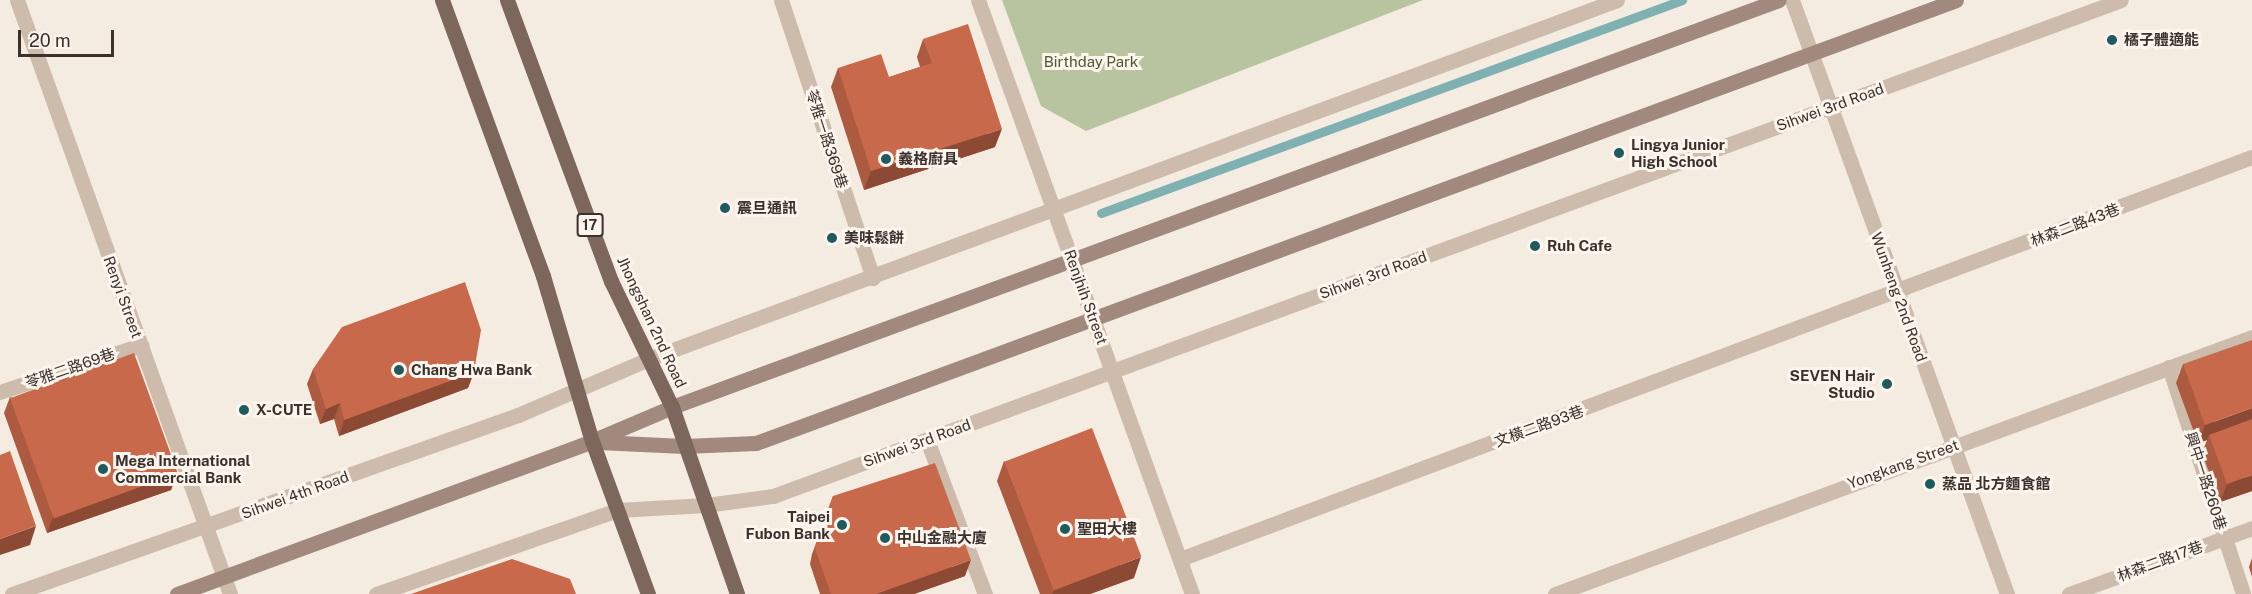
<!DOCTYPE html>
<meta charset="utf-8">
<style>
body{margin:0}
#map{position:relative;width:2252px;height:594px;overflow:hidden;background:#f4ebe1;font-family:"Public Sans","Noto Sans TC",sans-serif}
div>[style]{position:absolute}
.green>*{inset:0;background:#b8c4a0}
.stream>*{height:9px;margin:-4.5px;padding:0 4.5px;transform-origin:4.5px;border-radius:4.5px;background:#7fb0b2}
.service>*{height:15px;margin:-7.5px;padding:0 7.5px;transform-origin:7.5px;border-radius:7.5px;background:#cdbbac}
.minor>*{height:15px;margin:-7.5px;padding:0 7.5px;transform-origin:7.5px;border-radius:7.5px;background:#cdbbac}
.tertiary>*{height:15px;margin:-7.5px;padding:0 7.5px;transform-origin:7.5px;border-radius:7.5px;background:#cdbbac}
.secondary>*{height:15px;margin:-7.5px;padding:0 7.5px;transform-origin:7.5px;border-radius:7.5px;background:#a18a7d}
.primary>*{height:15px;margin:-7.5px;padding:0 7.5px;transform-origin:7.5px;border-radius:7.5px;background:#7d675c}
.wall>*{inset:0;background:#ac5a40}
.shaded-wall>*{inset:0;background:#8c4a34}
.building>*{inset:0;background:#c8694b;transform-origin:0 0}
.dots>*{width:16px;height:16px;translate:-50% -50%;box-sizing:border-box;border:3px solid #fbf5ee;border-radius:50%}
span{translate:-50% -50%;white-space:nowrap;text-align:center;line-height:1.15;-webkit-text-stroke:6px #fbf5ee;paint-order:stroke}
.shield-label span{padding:2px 4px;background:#fbf5ee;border:2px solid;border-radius:4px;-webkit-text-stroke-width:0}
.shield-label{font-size:14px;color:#3b302b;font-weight:700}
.poi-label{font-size:15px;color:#3b302b;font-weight:700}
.left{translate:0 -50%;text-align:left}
.right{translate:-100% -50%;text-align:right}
.park-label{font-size:15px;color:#4a5a2e}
.street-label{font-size:15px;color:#3b302b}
.scale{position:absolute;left:18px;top:30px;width:96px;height:27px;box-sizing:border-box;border:3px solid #3b302b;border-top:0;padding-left:8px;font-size:18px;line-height:21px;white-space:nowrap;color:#3b302b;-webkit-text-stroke:4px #fbf5ee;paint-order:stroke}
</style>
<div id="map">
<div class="green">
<i style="clip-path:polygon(1002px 0,1423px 0,1086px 131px,1041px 106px)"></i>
</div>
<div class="stream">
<i style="left:1101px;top:213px;width:619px;rotate:-20.13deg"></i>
</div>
<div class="service">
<i style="left:781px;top:0;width:293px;rotate:71.7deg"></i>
</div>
<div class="minor">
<i style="left:17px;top:0;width:631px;rotate:70.27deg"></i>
<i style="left:978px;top:0;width:631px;rotate:70.19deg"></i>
<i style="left:1792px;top:0;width:632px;rotate:70.1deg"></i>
<i style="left:2169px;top:367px;width:239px;rotate:71.9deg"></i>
<i style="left:0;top:392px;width:149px;rotate:-18.4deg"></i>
<i style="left:927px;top:440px;width:165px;rotate:69.4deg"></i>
<i style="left:1180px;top:559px;width:1145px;rotate:-20.56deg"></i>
<i style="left:1555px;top:594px;width:743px;rotate:-20.24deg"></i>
<i style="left:2069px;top:594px;width:195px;rotate:-19.8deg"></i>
</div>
<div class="tertiary">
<i style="left:12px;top:594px;width:537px;rotate:-19.48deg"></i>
<i style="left:518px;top:415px;width:145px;rotate:-23.2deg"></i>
<i style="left:651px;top:358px;width:1030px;rotate:-20.33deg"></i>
<i style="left:376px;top:594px;width:255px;rotate:-19.2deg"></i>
<i style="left:617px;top:510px;width:89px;rotate:-3.2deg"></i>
<i style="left:706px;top:505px;width:68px;rotate:-7.7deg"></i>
<i style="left:773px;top:496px;width:1436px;rotate:-20.2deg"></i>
</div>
<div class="secondary">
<i style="left:598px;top:442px;width:86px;rotate:2.7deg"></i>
<i style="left:684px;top:446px;width:72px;rotate:-2.4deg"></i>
<i style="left:756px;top:443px;width:1279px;rotate:-20.26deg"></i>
<i style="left:177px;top:594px;width:442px;rotate:-20.2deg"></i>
<i style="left:592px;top:441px;width:87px;rotate:-23deg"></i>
<i style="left:672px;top:407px;width:1179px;rotate:-20.19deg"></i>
</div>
<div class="primary">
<i style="left:442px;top:0;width:294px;rotate:69.9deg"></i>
<i style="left:543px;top:276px;width:172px;rotate:73.5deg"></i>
<i style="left:592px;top:441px;width:163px;rotate:69.9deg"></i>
<i style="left:507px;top:0;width:300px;rotate:69.7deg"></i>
<i style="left:611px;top:281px;width:140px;rotate:64.2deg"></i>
<i style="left:672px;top:407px;width:198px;rotate:70.8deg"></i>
</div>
<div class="wall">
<i style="clip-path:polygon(923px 39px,995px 147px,864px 190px,831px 87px,838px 68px,889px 77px,920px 67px,917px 57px)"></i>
<i style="clip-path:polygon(2183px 364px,2252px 491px,2220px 502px,2202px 453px,2207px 440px,2198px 443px,2176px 383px)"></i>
<i style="clip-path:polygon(313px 369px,474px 372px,468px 388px,339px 436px,334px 419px,320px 424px,307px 384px)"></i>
<i style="clip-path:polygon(10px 397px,177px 474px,171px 490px,47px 533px,4px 413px)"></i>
<i style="clip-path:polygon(1004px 461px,1134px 578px,1090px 594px,1040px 594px,997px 481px)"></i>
<i style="clip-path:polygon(833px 496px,965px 576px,914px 594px,820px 594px,810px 564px,812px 554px,818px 538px,820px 537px,820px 533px)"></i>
<i style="clip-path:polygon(2252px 558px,2252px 577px,2249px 567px)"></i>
</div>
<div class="shaded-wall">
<i style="clip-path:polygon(1002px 129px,995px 147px,864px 190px,871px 171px)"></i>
<i style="clip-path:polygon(474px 372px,468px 388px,339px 436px,344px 420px)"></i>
<i style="clip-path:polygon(340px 403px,334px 419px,320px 424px,326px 409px)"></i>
<i style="clip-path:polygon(2252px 408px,2252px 424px,2209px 435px,2207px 440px,2198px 443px,2205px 425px)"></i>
<i style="clip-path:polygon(177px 474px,171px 490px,47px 533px,53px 517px)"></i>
<i style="clip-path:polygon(2252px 475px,2252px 491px,2220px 502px,2227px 484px)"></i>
<i style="clip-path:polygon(36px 526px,30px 545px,0 555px,0 539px)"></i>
<i style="clip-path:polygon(1141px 557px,1134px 578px,1090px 594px,1052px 594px,1054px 590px)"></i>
<i style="clip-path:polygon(971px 560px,965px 576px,914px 594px,876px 594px)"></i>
</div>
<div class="building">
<i style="clip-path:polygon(968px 24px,1002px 129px,871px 171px,838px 68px,881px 54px,889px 77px,932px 63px,923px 39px)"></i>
<i style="clip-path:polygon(465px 282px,481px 330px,474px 372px,344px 420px,340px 403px,326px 409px,313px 369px,342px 327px)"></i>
<i style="clip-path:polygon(2252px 340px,2252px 408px,2205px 425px,2183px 364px)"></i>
<i style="left:134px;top:353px;width:128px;height:132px;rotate:70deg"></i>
<i style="clip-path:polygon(2252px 419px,2252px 475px,2227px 484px,2209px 435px)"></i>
<i style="left:1092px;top:428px;width:138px;height:94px;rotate:69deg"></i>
<i style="clip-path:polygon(10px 451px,36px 526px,0 539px,0 455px)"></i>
<i style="clip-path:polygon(935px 463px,971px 560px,876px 594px,831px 594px,815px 549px,818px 538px,826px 534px,825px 517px,833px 496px)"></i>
<i style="clip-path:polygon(512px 559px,570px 579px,576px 594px,411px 594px)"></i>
</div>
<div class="dots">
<i style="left:2112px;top:40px;background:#1f5a5e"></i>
<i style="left:1619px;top:153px;background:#1f5a5e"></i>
<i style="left:886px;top:159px;background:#1f5a5e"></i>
<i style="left:725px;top:208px;background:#1f5a5e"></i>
<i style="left:832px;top:238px;background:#1f5a5e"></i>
<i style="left:1535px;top:246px;background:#1f5a5e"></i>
<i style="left:399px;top:370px;background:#1f5a5e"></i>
<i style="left:1887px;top:384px;background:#1f5a5e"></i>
<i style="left:244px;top:410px;background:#1f5a5e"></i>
<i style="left:103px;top:469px;background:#1f5a5e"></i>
<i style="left:1930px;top:484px;background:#1f5a5e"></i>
<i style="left:842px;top:525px;background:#1f5a5e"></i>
<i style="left:1065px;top:529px;background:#1f5a5e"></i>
<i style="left:885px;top:538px;background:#1f5a5e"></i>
</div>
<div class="shield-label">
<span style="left:590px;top:225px">17</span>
</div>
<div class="poi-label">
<span class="left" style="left:2124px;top:40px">橘子體適能</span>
<span class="left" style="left:1631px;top:153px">Lingya Junior<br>High School</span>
<span class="left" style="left:898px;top:159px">義格廚具</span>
<span class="left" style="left:737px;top:208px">震旦通訊</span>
<span class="left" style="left:844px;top:238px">美味鬆餅</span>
<span class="left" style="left:1547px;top:246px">Ruh Cafe</span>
<span class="left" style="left:411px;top:370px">Chang Hwa Bank</span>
<span class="right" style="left:1875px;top:384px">SEVEN Hair<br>Studio</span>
<span class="left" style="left:256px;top:410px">X-CUTE</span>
<span class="left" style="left:115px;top:469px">Mega International<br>Commercial Bank</span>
<span class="left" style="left:1942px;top:484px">蒸品 北方麵食館</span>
<span class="right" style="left:830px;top:525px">Taipei<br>Fubon Bank</span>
<span class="left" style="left:1077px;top:529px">聖田大樓</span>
<span class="left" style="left:897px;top:538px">中山金融大廈</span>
</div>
<div class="park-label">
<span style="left:1091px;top:62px">Birthday Park</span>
</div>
<div class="street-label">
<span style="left:1830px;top:107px;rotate:-20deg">Sihwei 3rd Road</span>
<span style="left:827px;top:139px;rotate:72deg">苓雅一路369巷</span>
<span style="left:2075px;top:225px;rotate:-21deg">林森二路43巷</span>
<span style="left:1373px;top:275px;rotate:-20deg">Sihwei 3rd Road</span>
<span style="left:123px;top:297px;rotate:70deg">Renyi Street</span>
<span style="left:1086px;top:297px;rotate:70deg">Renjhih Street</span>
<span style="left:1899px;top:297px;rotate:70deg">Wunheng 2nd Road</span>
<span style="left:652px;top:322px;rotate:65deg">Jhongshan 2nd Road</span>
<span style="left:70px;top:368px;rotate:-19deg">苓雅二路69巷</span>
<span style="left:1539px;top:426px;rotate:-20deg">文橫二路93巷</span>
<span style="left:917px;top:443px;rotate:-20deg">Sihwei 3rd Road</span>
<span style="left:1903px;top:464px;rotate:-20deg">Yongkang Street</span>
<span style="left:2206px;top:481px;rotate:72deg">興中一路260巷</span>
<span style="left:295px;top:495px;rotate:-20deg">Sihwei 4th Road</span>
<span style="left:2160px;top:561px;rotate:-20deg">林森二路17巷</span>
</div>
<div class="scale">20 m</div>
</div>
